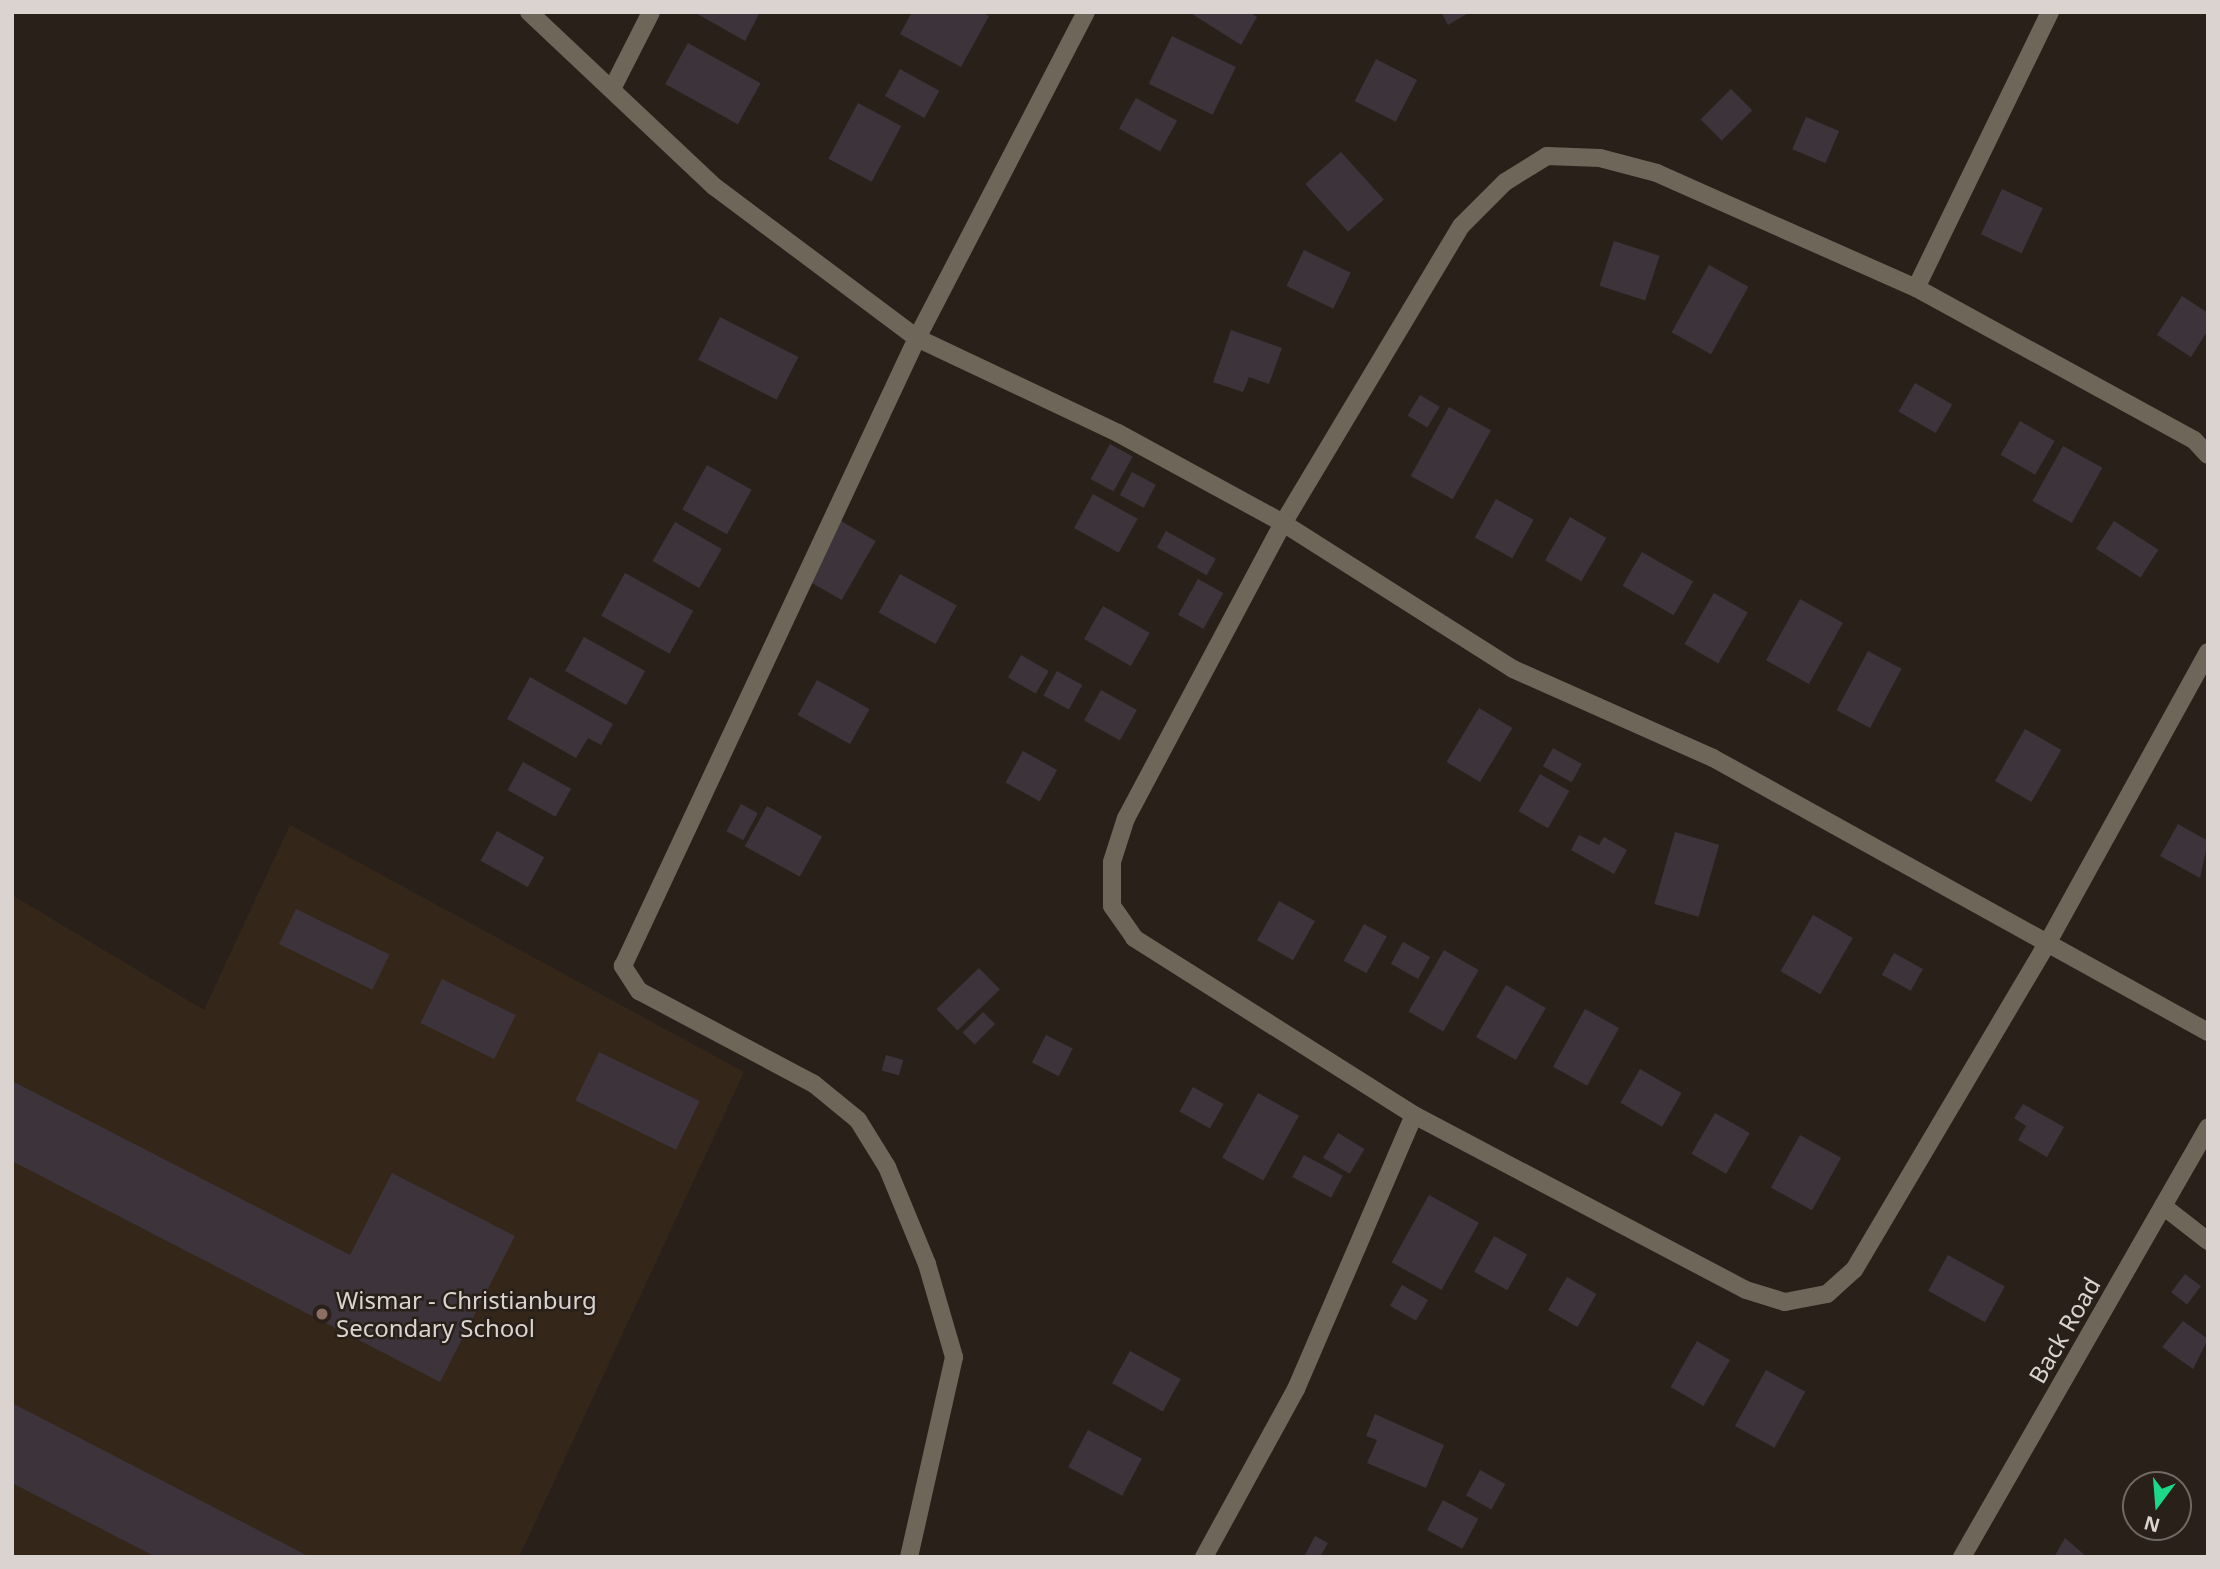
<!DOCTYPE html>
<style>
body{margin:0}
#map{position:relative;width:2220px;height:1569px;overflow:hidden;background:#2a201a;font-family:"Noto Sans",sans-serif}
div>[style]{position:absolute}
.education>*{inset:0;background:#34271a}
.building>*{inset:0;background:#3d333a;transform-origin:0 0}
.minor>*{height:18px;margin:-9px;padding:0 9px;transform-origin:9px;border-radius:9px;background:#6e6759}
.dots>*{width:19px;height:19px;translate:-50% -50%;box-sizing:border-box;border:4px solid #2a201a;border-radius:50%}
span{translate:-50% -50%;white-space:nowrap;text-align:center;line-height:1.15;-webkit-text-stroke:5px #2a201a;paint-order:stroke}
.poi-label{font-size:24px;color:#dad3cf}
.left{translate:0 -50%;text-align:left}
.street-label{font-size:24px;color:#dad3cf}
.frame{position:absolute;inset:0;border:14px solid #dad3cf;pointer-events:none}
.north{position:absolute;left:2122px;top:1471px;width:70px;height:70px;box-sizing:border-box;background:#2a201a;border:2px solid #706862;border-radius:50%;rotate:196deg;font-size:19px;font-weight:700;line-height:28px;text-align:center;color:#dad3cf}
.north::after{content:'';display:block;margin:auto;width:24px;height:32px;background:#1bd988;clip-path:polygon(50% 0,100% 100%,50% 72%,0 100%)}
</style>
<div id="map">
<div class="education">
<i style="clip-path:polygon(290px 825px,744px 1072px,519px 1557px,12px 1557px,12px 895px,204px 1010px)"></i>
</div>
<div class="building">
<i style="clip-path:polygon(694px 12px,760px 12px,745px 41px)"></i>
<i style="clip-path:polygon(912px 12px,983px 12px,989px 16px,961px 67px,900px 34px)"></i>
<i style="clip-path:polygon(1189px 12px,1249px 12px,1257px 17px,1241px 45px)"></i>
<i style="clip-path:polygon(1441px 12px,1470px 12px,1448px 25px)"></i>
<i style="left:1172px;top:36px;width:71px;height:53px;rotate:26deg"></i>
<i style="left:688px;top:43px;width:83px;height:47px;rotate:29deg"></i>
<i style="left:1376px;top:59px;width:46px;height:47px;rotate:27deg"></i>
<i style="left:900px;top:69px;width:45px;height:31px;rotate:29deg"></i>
<i style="left:1731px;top:89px;width:30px;height:43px;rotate:45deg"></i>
<i style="left:1136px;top:98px;width:47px;height:35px;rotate:29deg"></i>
<i style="left:858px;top:103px;width:49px;height:63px;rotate:28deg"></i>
<i style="left:1806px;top:117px;width:36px;height:35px;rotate:23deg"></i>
<i style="left:1341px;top:152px;width:64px;height:48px;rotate:48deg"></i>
<i style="left:2002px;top:189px;width:45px;height:50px;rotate:25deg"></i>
<i style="left:1614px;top:241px;width:48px;height:47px;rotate:18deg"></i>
<i style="left:1304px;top:250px;width:52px;height:40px;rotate:26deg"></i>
<i style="left:1709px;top:265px;width:45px;height:77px;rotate:29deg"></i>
<i style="clip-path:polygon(2182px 296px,2208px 313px,2208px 330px,2191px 357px,2157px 335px)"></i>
<i style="left:720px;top:317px;width:88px;height:48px;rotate:27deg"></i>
<i style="clip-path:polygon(1231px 330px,1282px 348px,1269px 384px,1249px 377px,1243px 392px,1213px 382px)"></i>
<i style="left:1915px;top:383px;width:43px;height:33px;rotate:30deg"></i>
<i style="left:1420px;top:395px;width:23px;height:24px;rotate:31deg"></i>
<i style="left:1449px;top:407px;width:48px;height:79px;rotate:29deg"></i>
<i style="left:2020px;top:421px;width:40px;height:39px;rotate:30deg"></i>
<i style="left:1110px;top:444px;width:26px;height:40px;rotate:29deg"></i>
<i style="left:2063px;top:446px;width:45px;height:63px;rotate:29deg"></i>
<i style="left:707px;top:465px;width:51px;height:51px;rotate:29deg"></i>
<i style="left:1132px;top:472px;width:27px;height:26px;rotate:28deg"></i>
<i style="left:1093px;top:494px;width:51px;height:39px;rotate:29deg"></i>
<i style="left:1496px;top:499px;width:43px;height:44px;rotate:29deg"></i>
<i style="left:1570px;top:517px;width:42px;height:50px;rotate:30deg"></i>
<i style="left:841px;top:521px;width:40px;height:68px;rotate:30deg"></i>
<i style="left:2114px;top:521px;width:53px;height:33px;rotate:33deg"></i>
<i style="left:675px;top:522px;width:54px;height:45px;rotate:30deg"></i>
<i style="left:1166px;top:531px;width:57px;height:19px;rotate:29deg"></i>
<i style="left:1642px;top:552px;width:59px;height:39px;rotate:30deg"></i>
<i style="left:625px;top:573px;width:78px;height:49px;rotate:29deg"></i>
<i style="left:900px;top:574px;width:65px;height:44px;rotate:29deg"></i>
<i style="left:1198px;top:579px;width:29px;height:41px;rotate:29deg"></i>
<i style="left:1714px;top:593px;width:39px;height:59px;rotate:30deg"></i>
<i style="left:1800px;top:599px;width:49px;height:70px;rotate:29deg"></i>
<i style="left:1103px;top:606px;width:54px;height:38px;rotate:30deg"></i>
<i style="left:584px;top:637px;width:70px;height:39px;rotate:29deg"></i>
<i style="left:1868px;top:651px;width:38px;height:67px;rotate:28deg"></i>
<i style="left:1021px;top:655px;width:32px;height:26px;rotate:30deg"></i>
<i style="left:1057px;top:671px;width:29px;height:28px;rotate:29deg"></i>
<i style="clip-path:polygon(530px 677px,613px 724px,601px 745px,588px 738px,576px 758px,507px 719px)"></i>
<i style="left:817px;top:680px;width:60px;height:40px;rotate:29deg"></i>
<i style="left:1101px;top:690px;width:41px;height:35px;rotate:29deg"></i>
<i style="left:1479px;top:708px;width:39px;height:63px;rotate:31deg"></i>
<i style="left:2025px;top:729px;width:42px;height:60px;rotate:30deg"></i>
<i style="left:1553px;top:748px;width:33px;height:21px;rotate:29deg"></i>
<i style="left:1023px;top:751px;width:39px;height:36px;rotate:29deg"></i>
<i style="left:523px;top:762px;width:55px;height:32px;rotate:29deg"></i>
<i style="left:1540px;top:774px;width:34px;height:43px;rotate:30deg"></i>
<i style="left:741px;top:804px;width:19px;height:31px;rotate:28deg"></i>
<i style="left:767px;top:806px;width:63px;height:46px;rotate:29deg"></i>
<i style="clip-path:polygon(2178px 824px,2208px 841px,2200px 878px,2160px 856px)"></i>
<i style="left:497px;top:831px;width:54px;height:34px;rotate:29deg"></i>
<i style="left:1675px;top:832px;width:46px;height:75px;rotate:16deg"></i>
<i style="clip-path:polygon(1579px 835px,1599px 845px,1604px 837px,1627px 850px,1614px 874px,1571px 850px)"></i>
<i style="left:1279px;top:901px;width:41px;height:45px;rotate:29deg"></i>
<i style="left:296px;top:909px;width:104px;height:39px;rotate:26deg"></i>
<i style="left:1813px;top:915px;width:46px;height:65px;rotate:30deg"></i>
<i style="left:1364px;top:924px;width:26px;height:42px;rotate:29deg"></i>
<i style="left:1403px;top:942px;width:31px;height:25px;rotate:29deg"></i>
<i style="left:1444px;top:950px;width:40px;height:71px;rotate:30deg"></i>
<i style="left:1894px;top:953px;width:33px;height:25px;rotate:29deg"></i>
<i style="left:979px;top:968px;width:30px;height:59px;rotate:46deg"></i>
<i style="left:442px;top:979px;width:82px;height:49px;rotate:26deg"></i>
<i style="left:1506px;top:985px;width:46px;height:60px;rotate:30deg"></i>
<i style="left:1585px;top:1009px;width:39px;height:66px;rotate:29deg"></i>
<i style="left:983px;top:1012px;width:17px;height:29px;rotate:45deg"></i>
<i style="left:1046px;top:1035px;width:30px;height:31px;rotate:27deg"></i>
<i style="left:599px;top:1052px;width:112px;height:54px;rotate:26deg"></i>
<i style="left:886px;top:1055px;width:18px;height:16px;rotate:16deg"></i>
<i style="left:1640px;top:1069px;width:48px;height:39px;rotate:30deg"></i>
<i style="clip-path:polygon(12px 1081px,350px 1255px,392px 1173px,515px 1236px,440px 1382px,12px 1161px)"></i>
<i style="left:1193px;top:1087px;width:35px;height:28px;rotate:29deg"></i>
<i style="left:1258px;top:1093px;width:47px;height:74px;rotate:29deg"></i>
<i style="clip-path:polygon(2023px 1104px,2064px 1127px,2047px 1157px,2018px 1140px,2026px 1126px,2014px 1118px)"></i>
<i style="left:1715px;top:1113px;width:40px;height:47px;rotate:30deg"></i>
<i style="left:1338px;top:1133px;width:31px;height:29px;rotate:31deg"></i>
<i style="left:1800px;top:1135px;width:47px;height:60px;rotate:29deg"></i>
<i style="left:1304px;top:1155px;width:44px;height:25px;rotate:28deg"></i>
<i style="left:1429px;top:1195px;width:57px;height:77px;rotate:29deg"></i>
<i style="left:1494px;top:1236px;width:38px;height:41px;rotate:29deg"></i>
<i style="left:1948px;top:1255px;width:65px;height:41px;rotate:29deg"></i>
<i style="left:2185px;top:1274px;width:20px;height:23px;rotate:37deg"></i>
<i style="left:1567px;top:1277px;width:34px;height:38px;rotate:30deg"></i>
<i style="left:1402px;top:1285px;width:30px;height:24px;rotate:30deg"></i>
<i style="clip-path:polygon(2183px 1321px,2208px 1339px,2193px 1369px,2162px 1347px)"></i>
<i style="left:1697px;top:1341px;width:38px;height:53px;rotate:30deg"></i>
<i style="left:1130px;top:1351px;width:58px;height:37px;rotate:29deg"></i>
<i style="left:1766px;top:1370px;width:45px;height:64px;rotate:29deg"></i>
<i style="clip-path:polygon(12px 1403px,310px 1557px,156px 1557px,12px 1483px)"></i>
<i style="clip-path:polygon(1375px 1414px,1444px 1445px,1426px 1488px,1367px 1463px,1377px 1440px,1366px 1436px)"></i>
<i style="left:1088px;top:1430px;width:61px;height:42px;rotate:28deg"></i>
<i style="left:1480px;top:1470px;width:29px;height:29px;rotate:29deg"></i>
<i style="left:1443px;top:1500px;width:40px;height:34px;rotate:28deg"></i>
<i style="clip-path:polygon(1315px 1536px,1328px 1543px,1320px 1557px,1304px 1557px)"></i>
<i style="clip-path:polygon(2065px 1538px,2087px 1557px,2054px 1557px)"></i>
</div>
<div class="minor">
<i style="left:529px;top:12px;width:255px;rotate:43.3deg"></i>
<i style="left:715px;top:187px;width:252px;rotate:36.8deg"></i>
<i style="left:917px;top:338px;width:222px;rotate:25.3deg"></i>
<i style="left:1118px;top:433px;width:188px;rotate:28.6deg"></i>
<i style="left:1283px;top:523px;width:272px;rotate:32.4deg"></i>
<i style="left:1513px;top:669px;width:219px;rotate:24deg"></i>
<i style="left:1713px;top:758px;width:566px;rotate:28.97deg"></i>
<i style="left:612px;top:89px;width:86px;rotate:-63.1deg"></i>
<i style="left:1916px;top:288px;width:307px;rotate:-64.1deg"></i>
<i style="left:2208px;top:455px;width:21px;rotate:-133deg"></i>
<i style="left:2194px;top:440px;width:317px;rotate:-151.3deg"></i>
<i style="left:1916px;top:288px;width:283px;rotate:-156.1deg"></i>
<i style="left:1657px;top:173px;width:59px;rotate:-165.3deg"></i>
<i style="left:1600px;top:158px;width:53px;rotate:-177.8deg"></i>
<i style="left:1547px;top:156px;width:49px;rotate:148.2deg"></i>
<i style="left:1505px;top:182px;width:62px;rotate:135deg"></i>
<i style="left:1461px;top:226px;width:346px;rotate:120.9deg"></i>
<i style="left:1283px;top:523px;width:334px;rotate:118deg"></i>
<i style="left:1126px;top:818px;width:46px;rotate:107.7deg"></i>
<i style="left:1112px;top:862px;width:44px;rotate:90deg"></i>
<i style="left:1112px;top:906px;width:39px;rotate:55deg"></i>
<i style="left:1134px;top:938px;width:331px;rotate:32.3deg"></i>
<i style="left:1414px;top:1115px;width:375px;rotate:27.8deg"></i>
<i style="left:1746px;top:1290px;width:41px;rotate:17.1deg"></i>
<i style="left:1785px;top:1302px;width:43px;rotate:-10.8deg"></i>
<i style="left:1827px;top:1294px;width:36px;rotate:-42deg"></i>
<i style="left:1854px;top:1270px;width:381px;rotate:-59.4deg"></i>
<i style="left:2048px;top:942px;width:331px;rotate:-61.1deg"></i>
<i style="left:2163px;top:1206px;width:57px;rotate:37.9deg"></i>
<i style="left:909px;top:1557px;width:205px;rotate:-77.3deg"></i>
<i style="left:954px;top:1357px;width:97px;rotate:-106.2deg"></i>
<i style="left:927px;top:1264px;width:105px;rotate:-112.4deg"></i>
<i style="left:887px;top:1167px;width:55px;rotate:-121.7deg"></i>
<i style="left:858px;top:1120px;width:57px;rotate:-140.7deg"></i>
<i style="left:814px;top:1084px;width:198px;rotate:-152deg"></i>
<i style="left:639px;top:991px;width:30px;rotate:-123deg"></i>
<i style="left:623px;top:966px;width:693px;rotate:-64.91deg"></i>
<i style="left:917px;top:338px;width:367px;rotate:-62.6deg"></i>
<i style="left:1204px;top:1557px;width:192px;rotate:-61.3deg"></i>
<i style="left:1296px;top:1389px;width:298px;rotate:-66.7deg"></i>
<i style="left:1962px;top:1557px;width:495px;rotate:-60.2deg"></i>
</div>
<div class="dots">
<i style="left:322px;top:1314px;background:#8d6e63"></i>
</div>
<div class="poi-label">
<span class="left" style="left:336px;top:1314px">Wismar - Christianburg<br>Secondary School</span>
</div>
<div class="street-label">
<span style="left:2064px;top:1330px;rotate:-60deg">Back Road</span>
</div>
<div class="frame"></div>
<div class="north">N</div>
</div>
